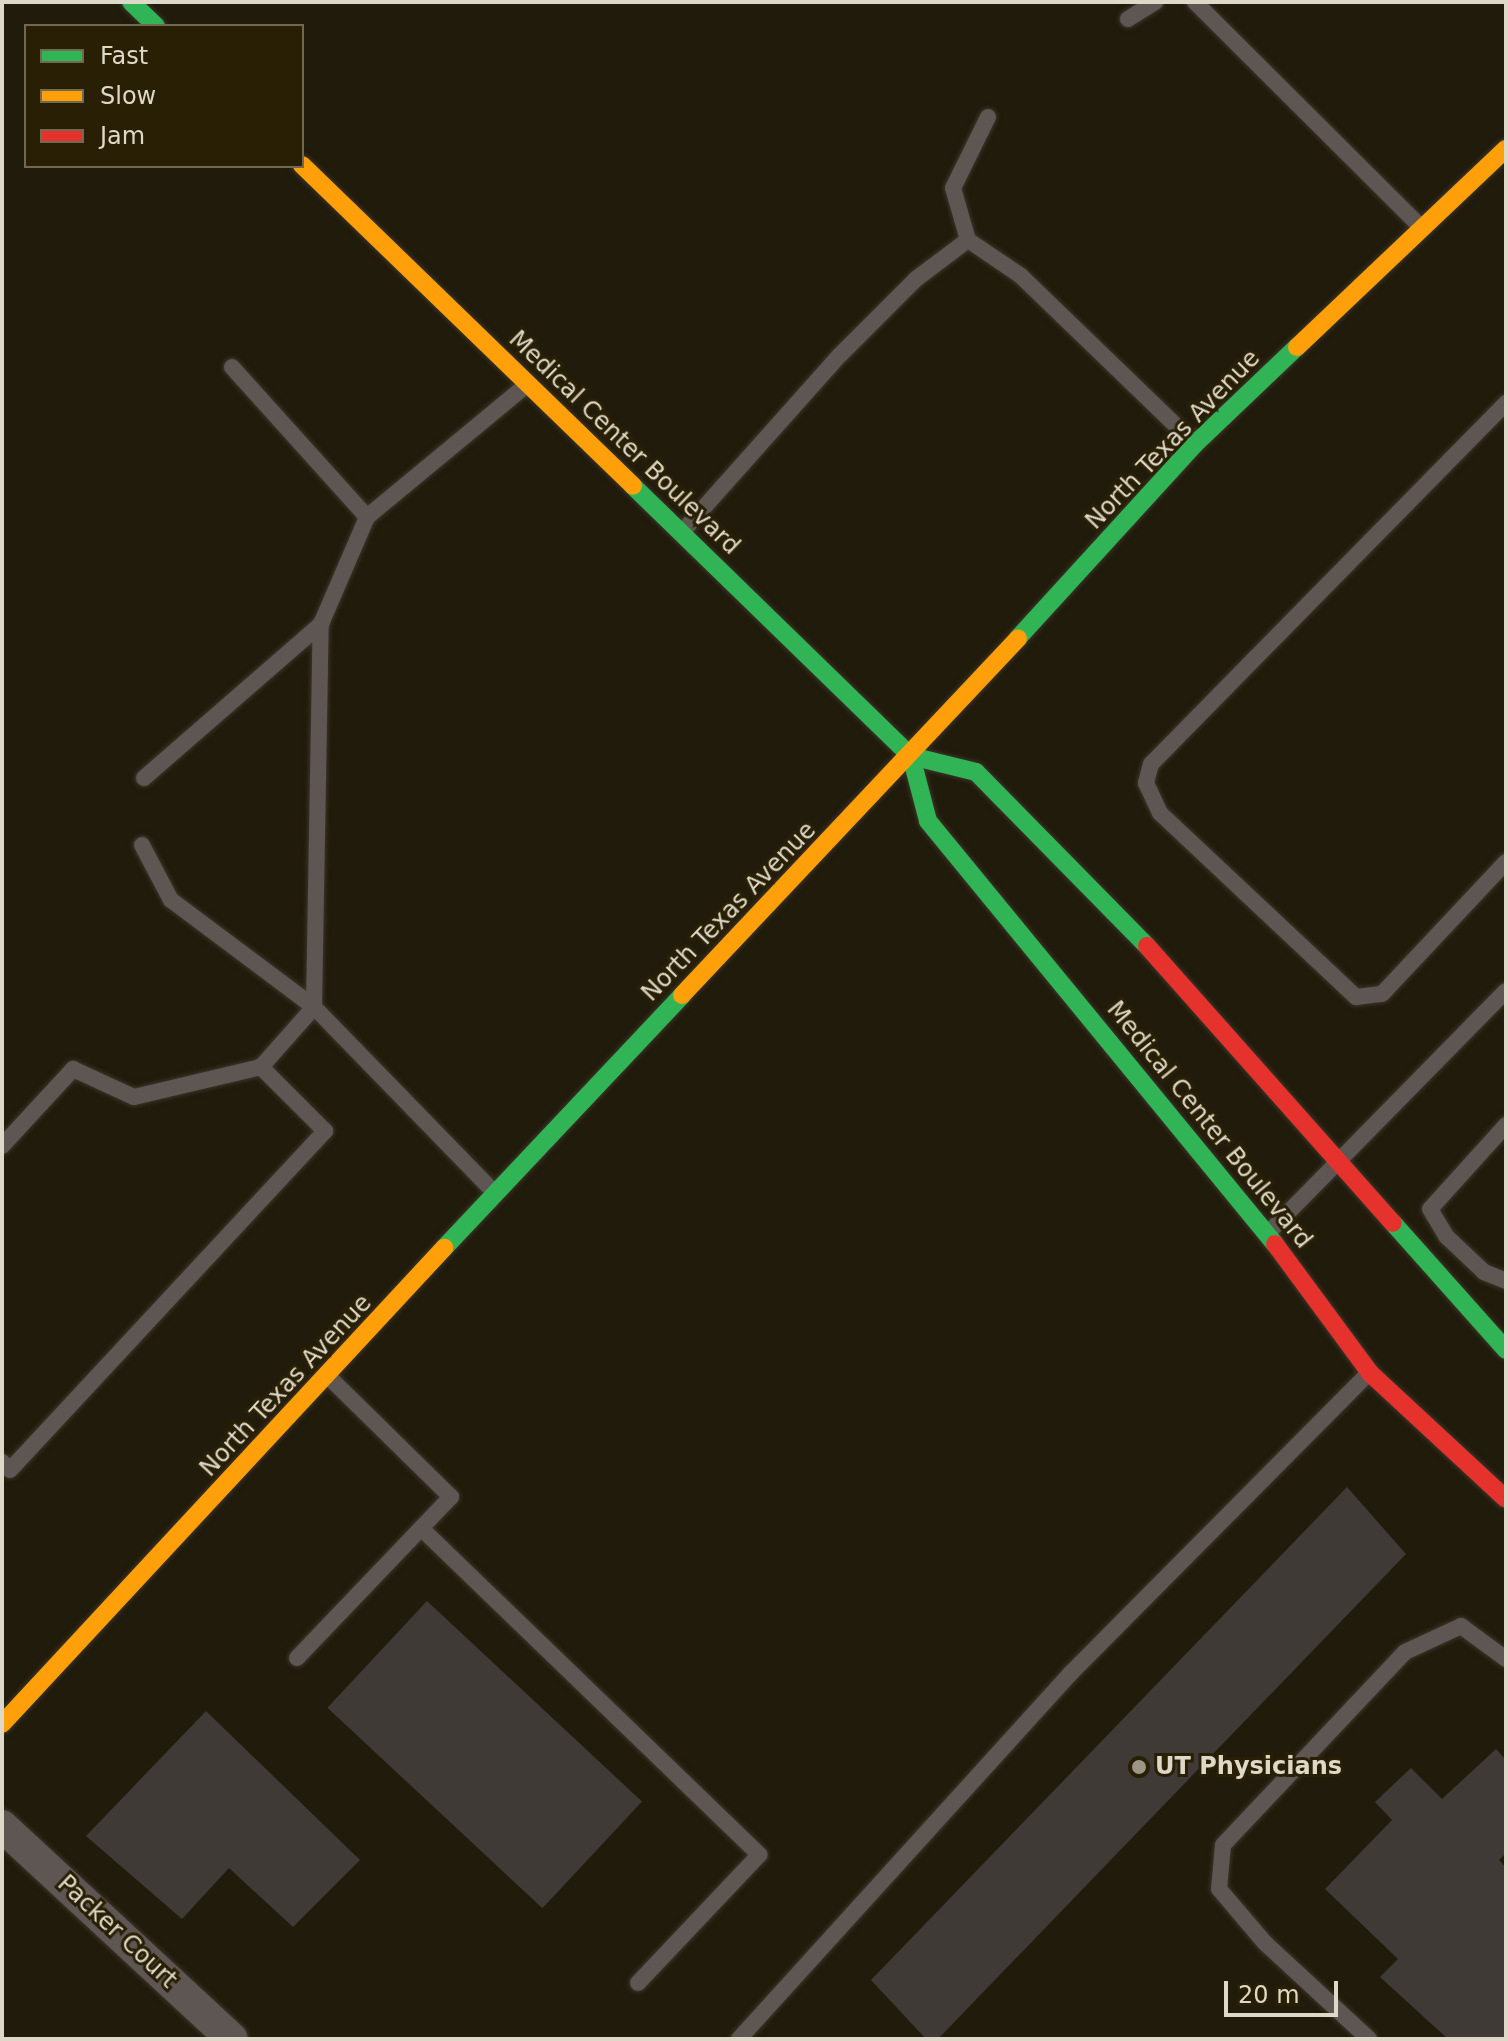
<!DOCTYPE html>
<style>
body{margin:0}
#map{position:relative;width:1508px;height:2041px;overflow:hidden;background:#211b0c;font-family:"DejaVu Sans",sans-serif}
div>[style]{position:absolute}
.building>*{inset:0;background:#3f3a36;transform-origin:0 0}
.roads{filter:drop-shadow(0 0 2px #3a3528) drop-shadow(0 0 2px #3a3528)}
.lane>*{height:16px;margin:-8px;padding:0 8px;transform-origin:8px;border-radius:8px;background:#5e5653}
.street>*{height:32px;margin:-16px;padding:0 16px;transform-origin:16px;border-radius:16px;background:#5e5653}
.fast>*{height:18px;margin:-9px;padding:0 9px;transform-origin:9px;border-radius:9px;background:#30b455}
.slow>*{height:18px;margin:-9px;padding:0 9px;transform-origin:9px;border-radius:9px;background:#ff9f0a}
.jam>*{height:18px;margin:-9px;padding:0 9px;transform-origin:9px;border-radius:9px;background:#e5322d}
.dots>*{width:22px;height:22px;translate:-50% -50%;box-sizing:border-box;border:4px solid #291f04;border-radius:50%}
span{translate:-50% -50%;white-space:nowrap;text-align:center;line-height:1.15;-webkit-text-stroke:6px #291f04;paint-order:stroke}
.street-label{font-size:24px;color:#ded8c8}
.poi-label{font-size:24px;color:#ded8c8;font-weight:700}
.left{translate:0 -50%;text-align:left}
.frame{position:absolute;inset:0;border:4px solid #ded8c8;pointer-events:none}
.legend{position:absolute;left:24px;top:24px;width:280px;height:144px;box-sizing:border-box;background:#291f04;border:2px solid #716952;margin:0;padding:10px 14px;list-style:none;font-size:24px;color:#ded8c8}
.legend li{display:flex;align-items:center;gap:16px;height:40px}
.legend b{width:40px;border:2px solid #716952}
.scale{position:absolute;left:1224px;top:1981px;width:114px;height:36px;box-sizing:border-box;border:4px solid #ded8c8;border-top:0;padding-left:10px;font-size:24px;line-height:28px;white-space:nowrap;color:#ded8c8;-webkit-text-stroke:6px #291f04;paint-order:stroke}
</style>
<div id="map">
<div class="building">
<i style="clip-path:polygon(1347px 1487px,1406px 1554px,938px 2039px,926px 2039px,871px 1980px)"></i>
<i style="left:427px;top:1601px;width:294px;height:146px;rotate:43deg"></i>
<i style="clip-path:polygon(206px 1711px,360px 1860px,293px 1927px,229px 1868px,182px 1919px,86px 1836px)"></i>
<i style="clip-path:polygon(1496px 1749px,1506px 1760px,1506px 1853px,1499px 1860px,1506px 1868px,1506px 2039px,1448px 2039px,1380px 1977px,1398px 1959px,1325px 1889px,1392px 1820px,1375px 1802px,1411px 1768px,1442px 1799px)"></i>
</div>
<div class="roads">
<div class="lane">
<i style="left:1195px;top:2px;width:317px;rotate:44.9deg"></i>
<i style="left:1128px;top:19px;width:32px;rotate:-32deg"></i>
<i style="left:988px;top:117px;width:79px;rotate:116.2deg"></i>
<i style="left:953px;top:188px;width:54px;rotate:73.9deg"></i>
<i style="left:968px;top:240px;width:64px;rotate:34.2deg"></i>
<i style="left:1021px;top:276px;width:240px;rotate:44deg"></i>
<i style="left:232px;top:367px;width:202px;rotate:48deg"></i>
<i style="left:1506px;top:403px;width:506px;rotate:134.52deg"></i>
<i style="left:1151px;top:764px;width:20px;rotate:105deg"></i>
<i style="left:1146px;top:783px;width:33px;rotate:65deg"></i>
<i style="left:1160px;top:813px;width:269px;rotate:43.2deg"></i>
<i style="left:1356px;top:997px;width:26px;rotate:-7deg"></i>
<i style="left:1382px;top:994px;width:181px;rotate:-46.8deg"></i>
<i style="left:683px;top:531px;width:236px;rotate:-48.3deg"></i>
<i style="left:840px;top:355px;width:107px;rotate:-45deg"></i>
<i style="left:916px;top:279px;width:65px;rotate:-36.9deg"></i>
<i style="left:144px;top:778px;width:235px;rotate:-41deg"></i>
<i style="left:142px;top:845px;width:62px;rotate:62.2deg"></i>
<i style="left:171px;top:900px;width:179px;rotate:36.8deg"></i>
<i style="left:314px;top:1007px;width:257px;rotate:45.8deg"></i>
<i style="left:1506px;top:1125px;width:113px;rotate:132.1deg"></i>
<i style="left:1430px;top:1209px;width:33px;rotate:59deg"></i>
<i style="left:1447px;top:1237px;width:51px;rotate:43.4deg"></i>
<i style="left:1484px;top:1272px;width:24px;rotate:22deg"></i>
<i style="left:2px;top:1146px;width:105px;rotate:-47.3deg"></i>
<i style="left:73px;top:1069px;width:67px;rotate:24.7deg"></i>
<i style="left:134px;top:1097px;width:130px;rotate:-13.3deg"></i>
<i style="left:261px;top:1067px;width:80px;rotate:-48.5deg"></i>
<i style="left:314px;top:1007px;width:383px;rotate:-89deg"></i>
<i style="left:321px;top:624px;width:116px;rotate:-66.7deg"></i>
<i style="left:367px;top:517px;width:209px;rotate:-39.6deg"></i>
<i style="left:1268px;top:1233px;width:339px;rotate:-45.5deg"></i>
<i style="left:2px;top:1462px;width:11px;rotate:45deg"></i>
<i style="left:10px;top:1470px;width:463px;rotate:-47.1deg"></i>
<i style="left:325px;top:1131px;width:91px;rotate:-135deg"></i>
<i style="left:422px;top:1529px;width:469px;rotate:44deg"></i>
<i style="left:759px;top:1855px;width:176px;rotate:133.4deg"></i>
<i style="left:297px;top:1658px;width:223px;rotate:-46.3deg"></i>
<i style="left:451px;top:1497px;width:167px;rotate:-135.5deg"></i>
<i style="left:739px;top:2039px;width:493px;rotate:-47.8deg"></i>
<i style="left:1070px;top:1674px;width:423px;rotate:-45.2deg"></i>
<i style="left:1369px;top:2039px;width:142px;rotate:-137.3deg"></i>
<i style="left:1265px;top:1943px;width:71px;rotate:-130.4deg"></i>
<i style="left:1219px;top:1889px;width:44px;rotate:-84.8deg"></i>
<i style="left:1223px;top:1845px;width:265px;rotate:-46.7deg"></i>
<i style="left:1405px;top:1652px;width:62px;rotate:-24.9deg"></i>
<i style="left:1461px;top:1626px;width:56px;rotate:36.3deg"></i>
</div>
<div class="street">
<i style="left:2px;top:1826px;width:313px;rotate:42.8deg"></i>
</div>
<div class="fast">
<i style="left:131px;top:2px;width:35px;rotate:44deg"></i>
<i style="left:633px;top:486px;width:388px;rotate:44.2deg"></i>
<i style="left:911px;top:756px;width:67px;rotate:13.8deg"></i>
<i style="left:976px;top:772px;width:244px;rotate:45.5deg"></i>
<i style="left:1018px;top:638px;width:263px;rotate:-47.6deg"></i>
<i style="left:1195px;top:444px;width:141px;rotate:-43.6deg"></i>
<i style="left:911px;top:756px;width:67px;rotate:75.3deg"></i>
<i style="left:928px;top:821px;width:547px;rotate:50.64deg"></i>
<i style="left:1393px;top:1223px;width:170px;rotate:48.3deg"></i>
<i style="left:444px;top:1248px;width:347px;rotate:-46.7deg"></i>
</div>
<div class="slow">
<i style="left:302px;top:165px;width:461px;rotate:44.1deg"></i>
<i style="left:1297px;top:347px;width:288px;rotate:-43.5deg"></i>
<i style="left:682px;top:995px;width:490px;rotate:-46.7deg"></i>
<i style="left:2px;top:1724px;width:650px;rotate:-47.12deg"></i>
</div>
<div class="jam">
<i style="left:1147px;top:946px;width:370px;rotate:48.4deg"></i>
<i style="left:1275px;top:1244px;width:160px;rotate:53.6deg"></i>
<i style="left:1370px;top:1373px;width:185px;rotate:42.8deg"></i>
</div>
</div>
<div class="dots">
<i style="left:1139px;top:1767px;background:#9c9686"></i>
</div>
<div class="street-label">
<span style="left:1173px;top:440px;rotate:-46deg">North Texas Avenue</span>
<span style="left:624px;top:443px;rotate:44deg">Medical Center Boulevard</span>
<span style="left:729px;top:912px;rotate:-46deg">North Texas Avenue</span>
<span style="left:1209px;top:1125px;rotate:51deg">Medical Center Boulevard</span>
<span style="left:286px;top:1386px;rotate:-47deg">North Texas Avenue</span>
<span style="left:117px;top:1932px;rotate:43deg">Packer Court</span>
</div>
<div class="poi-label">
<span class="left" style="left:1155px;top:1767px">UT Physicians</span>
</div>
<div class="frame"></div>
<ul class="legend">
<li><b style="height:10px;background:#30b455"></b>Fast</li>
<li><b style="height:10px;background:#ff9f0a"></b>Slow</li>
<li><b style="height:10px;background:#e5322d"></b>Jam</li>
</ul>
<div class="scale">20 m</div>
</div>
